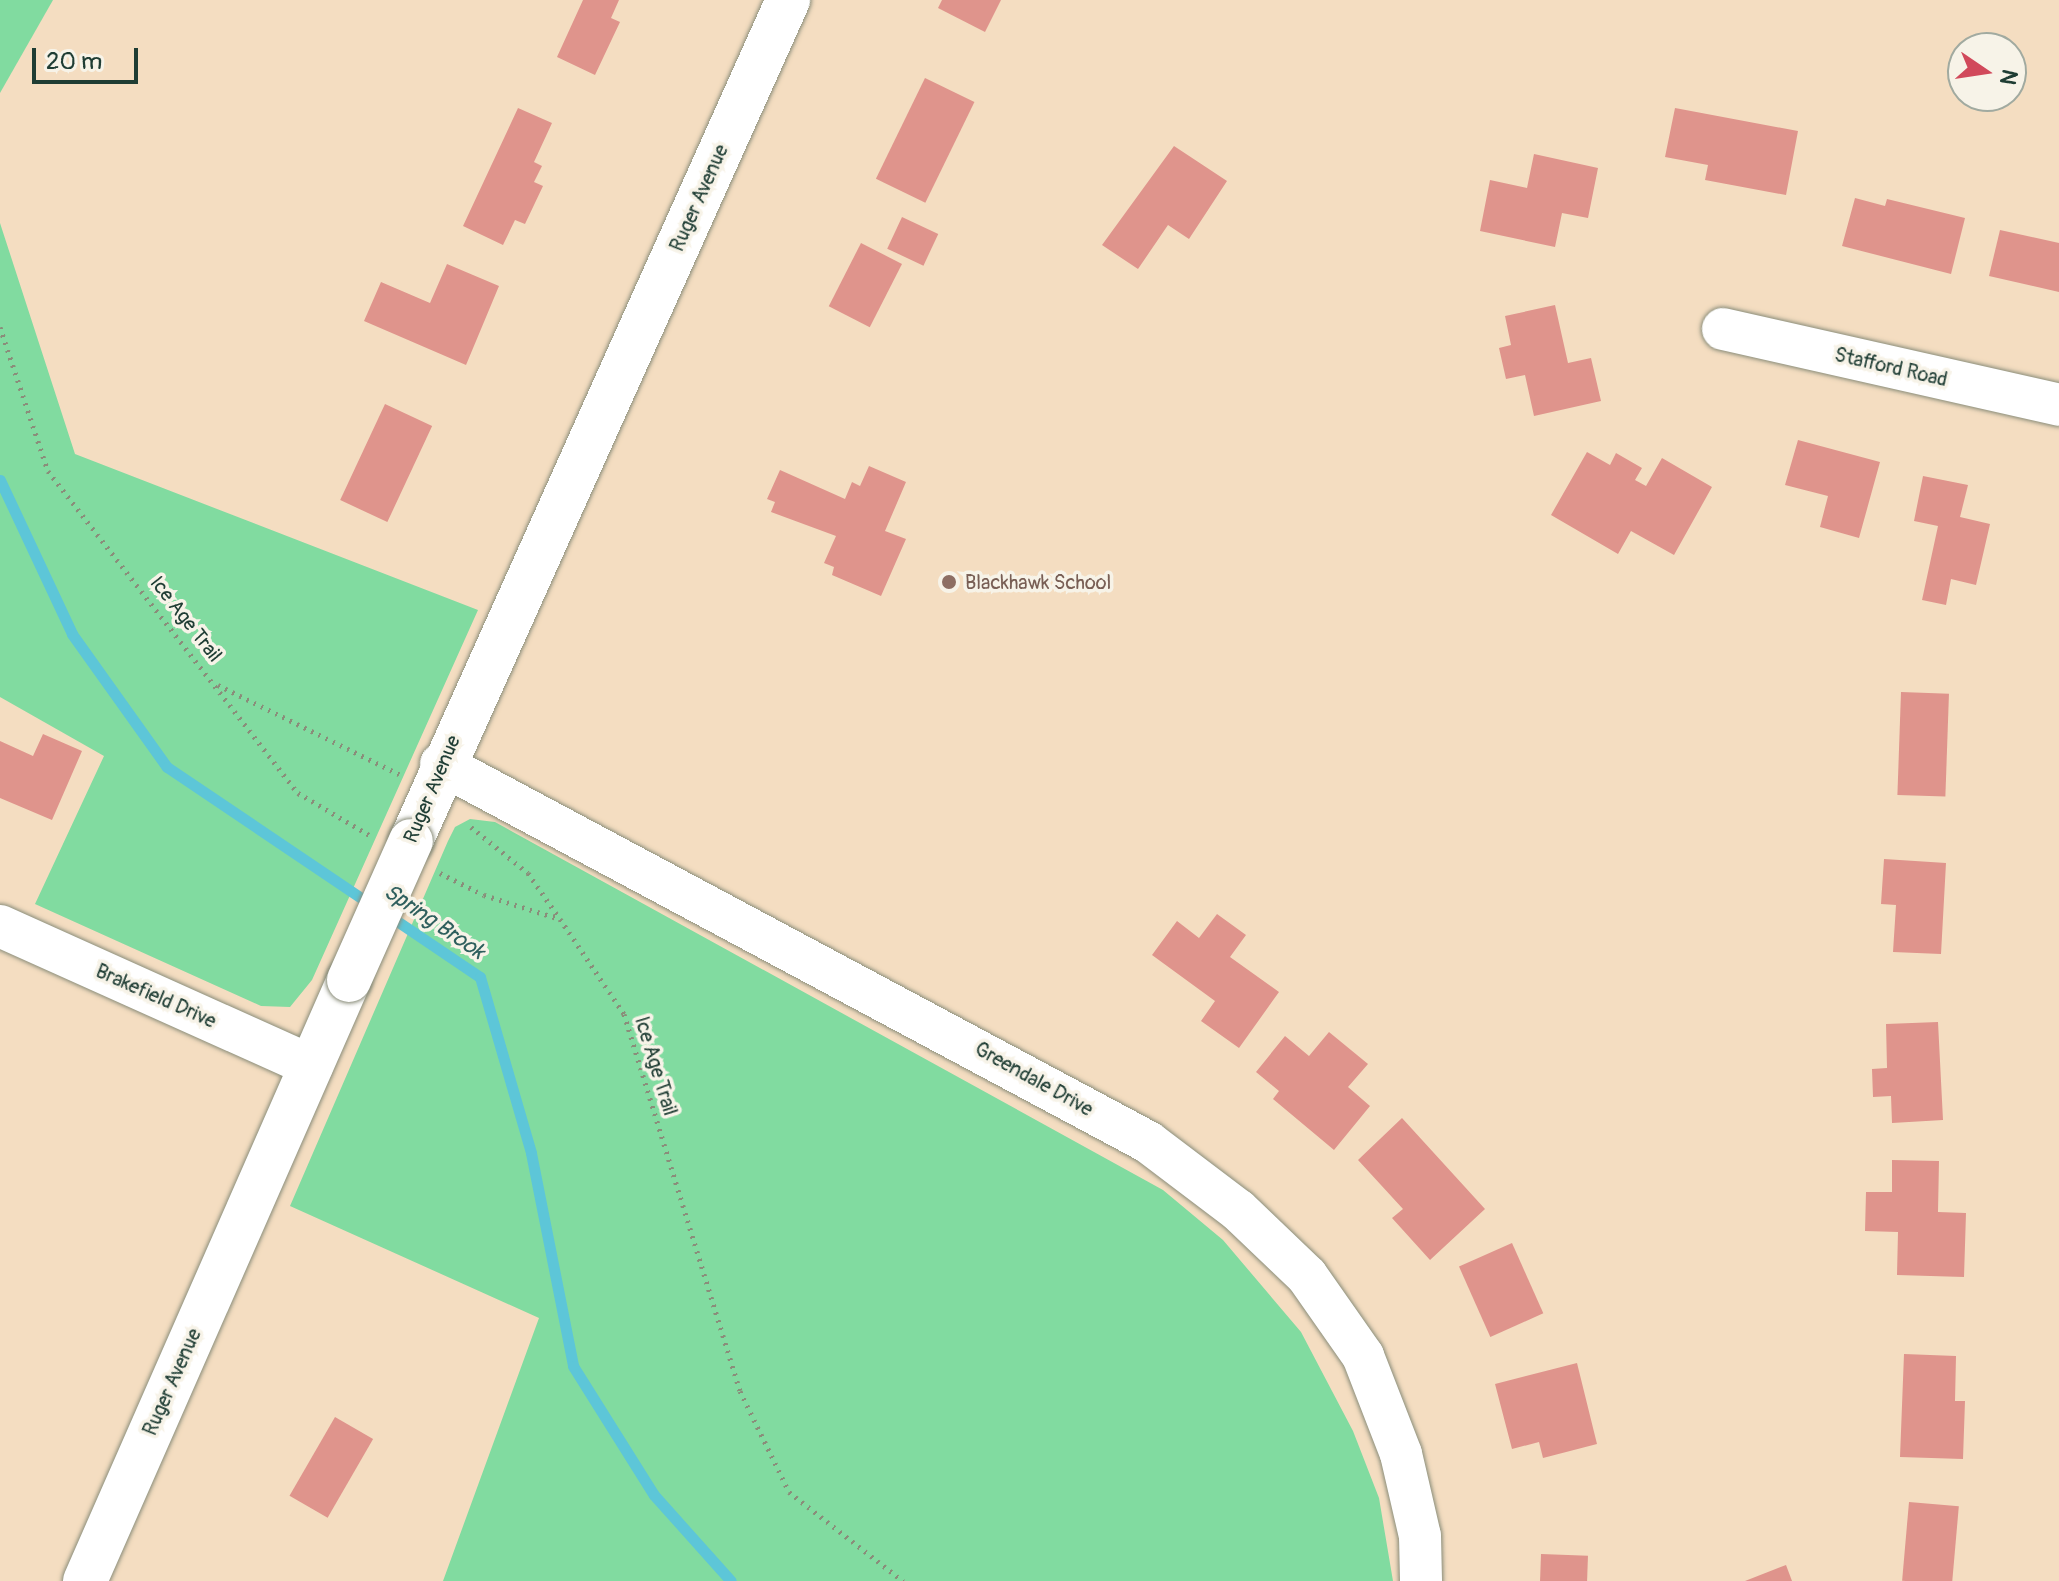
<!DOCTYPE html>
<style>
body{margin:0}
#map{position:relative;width:2059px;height:1581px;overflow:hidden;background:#f4ddc1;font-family:Pangolin,sans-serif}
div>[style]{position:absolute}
.green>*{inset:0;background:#81dba0}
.stream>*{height:11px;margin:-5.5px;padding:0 5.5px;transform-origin:5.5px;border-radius:5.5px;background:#5dc6d8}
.building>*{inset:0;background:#df948c;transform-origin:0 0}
.path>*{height:5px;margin-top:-2.5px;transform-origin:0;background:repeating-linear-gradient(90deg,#8a8d7a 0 2px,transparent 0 8px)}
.roads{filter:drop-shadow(0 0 2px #8a8d7a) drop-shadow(0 0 2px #8a8d7a)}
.street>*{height:42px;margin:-21px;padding:0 21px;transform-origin:21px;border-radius:21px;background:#fff}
.secondary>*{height:44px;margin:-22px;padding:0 22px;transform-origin:22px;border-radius:22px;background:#fff}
.bridges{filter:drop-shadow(0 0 2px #8a8d7a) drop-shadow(0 0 2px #8a8d7a)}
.secondary-bridge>*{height:44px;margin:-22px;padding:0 22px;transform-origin:22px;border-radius:22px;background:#fff}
.dots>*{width:22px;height:22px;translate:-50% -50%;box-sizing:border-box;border:4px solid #f7f3e8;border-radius:50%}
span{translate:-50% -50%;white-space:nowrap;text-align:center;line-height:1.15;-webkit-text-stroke:7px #f7f3e8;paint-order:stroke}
.street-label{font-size:20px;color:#1f3d34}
.education-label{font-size:20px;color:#785e54}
.left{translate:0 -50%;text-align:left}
.water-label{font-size:22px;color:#2e5f5d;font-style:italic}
.north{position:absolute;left:1947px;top:32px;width:80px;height:80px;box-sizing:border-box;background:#f7f3e8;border:2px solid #a1aaa0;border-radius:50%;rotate:103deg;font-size:22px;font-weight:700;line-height:32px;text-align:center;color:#1f3d34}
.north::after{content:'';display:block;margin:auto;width:28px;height:36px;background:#d1495b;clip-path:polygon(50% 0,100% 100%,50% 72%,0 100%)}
.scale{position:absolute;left:32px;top:48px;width:106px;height:36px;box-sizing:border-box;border:4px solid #1f3d34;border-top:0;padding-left:10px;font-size:24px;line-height:28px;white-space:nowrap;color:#1f3d34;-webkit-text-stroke:6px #f7f3e8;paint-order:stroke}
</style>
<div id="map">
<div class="green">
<i style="clip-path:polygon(0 0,53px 0,0 93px)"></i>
<i style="clip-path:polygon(0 223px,75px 454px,478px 610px,312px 980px,290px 1007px,261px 1006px,35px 904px,104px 756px,0 697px)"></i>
<i style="clip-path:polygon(470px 819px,495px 822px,1163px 1190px,1223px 1240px,1301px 1332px,1353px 1431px,1379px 1498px,1393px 1581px,443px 1581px,539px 1318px,290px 1206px,448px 841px,455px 827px)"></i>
</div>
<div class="stream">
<i style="left:0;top:480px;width:170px;rotate:64.9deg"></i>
<i style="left:72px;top:634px;width:163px;rotate:54.5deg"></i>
<i style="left:167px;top:767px;width:249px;rotate:34deg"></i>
<i style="left:388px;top:915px;width:111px;rotate:34deg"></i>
<i style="left:480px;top:977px;width:183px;rotate:73.8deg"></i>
<i style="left:531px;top:1153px;width:217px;rotate:78.8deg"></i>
<i style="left:573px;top:1366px;width:152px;rotate:57.9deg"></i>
<i style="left:654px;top:1495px;width:115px;rotate:48.2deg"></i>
</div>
<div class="building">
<i style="clip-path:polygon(583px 0,619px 0,611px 18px,620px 22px,595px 75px,557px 57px)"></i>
<i style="clip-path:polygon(942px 0,1001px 0,985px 32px,938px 8px)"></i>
<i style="left:925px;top:78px;width:55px;height:112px;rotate:26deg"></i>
<i style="clip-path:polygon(518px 108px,552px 123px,534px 162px,542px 166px,534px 182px,543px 186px,525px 224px,515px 220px,503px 245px,463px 226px)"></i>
<i style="clip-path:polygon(1675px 108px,1798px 131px,1786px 195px,1705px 180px,1708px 165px,1665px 157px)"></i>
<i style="clip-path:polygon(1174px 146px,1227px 181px,1189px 239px,1168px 225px,1138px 269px,1102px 245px)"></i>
<i style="clip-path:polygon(1534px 154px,1598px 168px,1588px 218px,1562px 213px,1555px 247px,1480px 231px,1490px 180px,1527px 188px)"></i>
<i style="clip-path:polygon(1855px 198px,1885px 206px,1887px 199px,1965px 218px,1951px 274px,1842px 246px)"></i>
<i style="left:902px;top:217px;width:40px;height:35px;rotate:25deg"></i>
<i style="clip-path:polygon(2000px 230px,2059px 243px,2059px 292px,1989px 276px)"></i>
<i style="left:861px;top:243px;width:46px;height:71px;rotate:27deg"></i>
<i style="clip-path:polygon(447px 264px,499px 286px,466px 365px,364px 321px,381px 282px,430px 303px)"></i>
<i style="clip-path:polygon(1555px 305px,1568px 363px,1591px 358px,1601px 401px,1534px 416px,1525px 375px,1506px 379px,1499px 348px,1511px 345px,1505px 316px)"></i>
<i style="left:385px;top:404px;width:52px;height:106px;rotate:25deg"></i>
<i style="clip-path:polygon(1798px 440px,1880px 462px,1859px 538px,1820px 527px,1828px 496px,1785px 485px)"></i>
<i style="clip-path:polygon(1587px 452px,1610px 465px,1616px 453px,1642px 468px,1635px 480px,1646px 486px,1662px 458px,1712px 487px,1674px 555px,1631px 531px,1618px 554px,1551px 515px)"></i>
<i style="clip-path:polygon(869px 466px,906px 482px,885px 531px,906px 539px,881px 596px,832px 575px,834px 567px,824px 563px,836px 536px,771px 512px,775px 502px,767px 499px,780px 470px,845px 499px,852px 482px,860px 486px)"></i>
<i style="clip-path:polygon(1923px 476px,1968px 485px,1960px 517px,1990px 524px,1976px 585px,1951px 579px,1946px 605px,1922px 600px,1938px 526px,1914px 521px)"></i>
<i style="left:1901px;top:692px;width:48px;height:103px;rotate:2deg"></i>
<i style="clip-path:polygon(43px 734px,82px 751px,52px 820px,0 798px,0 741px,33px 756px)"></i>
<i style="clip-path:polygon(1884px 859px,1946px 863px,1941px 954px,1893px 952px,1896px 905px,1881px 904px)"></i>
<i style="clip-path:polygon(1217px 914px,1246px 935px,1230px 957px,1279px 992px,1239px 1048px,1201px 1021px,1215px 1001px,1152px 955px,1177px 921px,1199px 938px)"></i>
<i style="clip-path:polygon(1938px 1022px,1943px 1120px,1892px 1123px,1891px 1096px,1873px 1097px,1872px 1069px,1887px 1068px,1886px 1024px)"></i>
<i style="clip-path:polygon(1329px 1032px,1368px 1064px,1348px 1087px,1370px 1106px,1334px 1150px,1273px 1099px,1279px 1091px,1256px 1072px,1285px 1036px,1309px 1056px)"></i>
<i style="clip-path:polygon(1402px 1118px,1485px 1209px,1430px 1260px,1392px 1218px,1403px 1209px,1358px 1160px)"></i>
<i style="clip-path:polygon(1892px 1160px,1939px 1161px,1938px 1212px,1966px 1213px,1964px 1277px,1897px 1275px,1898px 1232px,1865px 1231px,1866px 1192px,1892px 1192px)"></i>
<i style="left:1512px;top:1243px;width:77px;height:58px;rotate:66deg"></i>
<i style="clip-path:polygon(1904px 1354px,1956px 1356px,1955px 1401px,1965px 1401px,1963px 1459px,1900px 1457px)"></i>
<i style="clip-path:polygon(1577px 1363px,1597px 1444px,1543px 1458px,1539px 1442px,1512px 1449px,1495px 1384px)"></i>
<i style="left:335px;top:1417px;width:44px;height:91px;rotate:30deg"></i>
<i style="left:1909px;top:1502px;width:50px;height:79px;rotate:5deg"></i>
<i style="left:1541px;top:1554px;width:47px;height:27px;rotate:2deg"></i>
<i style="clip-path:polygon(1786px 1565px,1792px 1581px,1745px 1581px)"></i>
</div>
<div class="path">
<i style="left:0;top:327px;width:152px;rotate:71.6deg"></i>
<i style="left:48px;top:471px;width:408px;rotate:52.2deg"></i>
<i style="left:298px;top:793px;width:85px;rotate:30.5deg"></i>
<i style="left:218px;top:685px;width:202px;rotate:26.2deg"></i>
<i style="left:471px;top:827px;width:73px;rotate:38.9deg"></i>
<i style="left:528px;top:873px;width:56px;rotate:55.2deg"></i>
<i style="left:440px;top:873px;width:49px;rotate:26.6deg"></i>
<i style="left:484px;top:895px;width:80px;rotate:17.5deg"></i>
<i style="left:560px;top:919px;width:115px;rotate:56deg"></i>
<i style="left:624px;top:1014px;width:394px;rotate:72.9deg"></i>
<i style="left:740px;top:1391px;width:112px;rotate:64.1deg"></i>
<i style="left:789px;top:1492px;width:145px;rotate:38deg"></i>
</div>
<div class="roads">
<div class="street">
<i style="left:1723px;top:329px;width:344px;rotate:12.7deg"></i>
<i style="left:441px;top:764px;width:802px;rotate:28.13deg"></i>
<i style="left:1148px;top:1142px;width:113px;rotate:37.1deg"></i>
<i style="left:1238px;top:1210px;width:95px;rotate:43.7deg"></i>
<i style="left:1307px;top:1276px;width:98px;rotate:55deg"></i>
<i style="left:1363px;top:1356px;width:105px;rotate:68.8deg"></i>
<i style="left:1401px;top:1454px;width:84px;rotate:77deg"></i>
<i style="left:1420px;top:1536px;width:45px;rotate:88.7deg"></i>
<i style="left:0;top:926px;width:342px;rotate:24.2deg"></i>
</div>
<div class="secondary">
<i style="left:411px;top:841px;width:922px;rotate:-65.85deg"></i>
<i style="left:85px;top:1581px;width:656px;rotate:-66.29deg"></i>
</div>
</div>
<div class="bridges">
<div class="secondary-bridge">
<i style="left:349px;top:980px;width:152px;rotate:-66deg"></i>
</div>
</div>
<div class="dots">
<i style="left:949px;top:582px;background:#8d6e63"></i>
</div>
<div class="street-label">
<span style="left:699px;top:198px;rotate:-66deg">Ruger Avenue</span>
<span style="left:1891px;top:367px;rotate:13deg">Stafford Road</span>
<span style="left:186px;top:619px;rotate:52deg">Ice Age Trail</span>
<span style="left:432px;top:789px;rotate:-67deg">Ruger Avenue</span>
<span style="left:156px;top:996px;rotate:24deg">Brakefield Drive</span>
<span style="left:656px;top:1066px;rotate:73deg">Ice Age Trail</span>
<span style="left:1034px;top:1079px;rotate:29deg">Greendale Drive</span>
<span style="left:172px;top:1382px;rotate:-66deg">Ruger Avenue</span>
</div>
<div class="education-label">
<span class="left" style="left:965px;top:582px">Blackhawk School</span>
</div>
<div class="water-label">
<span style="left:434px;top:922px;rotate:34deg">Spring Brook</span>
</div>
<div class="north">N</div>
<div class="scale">20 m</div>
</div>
